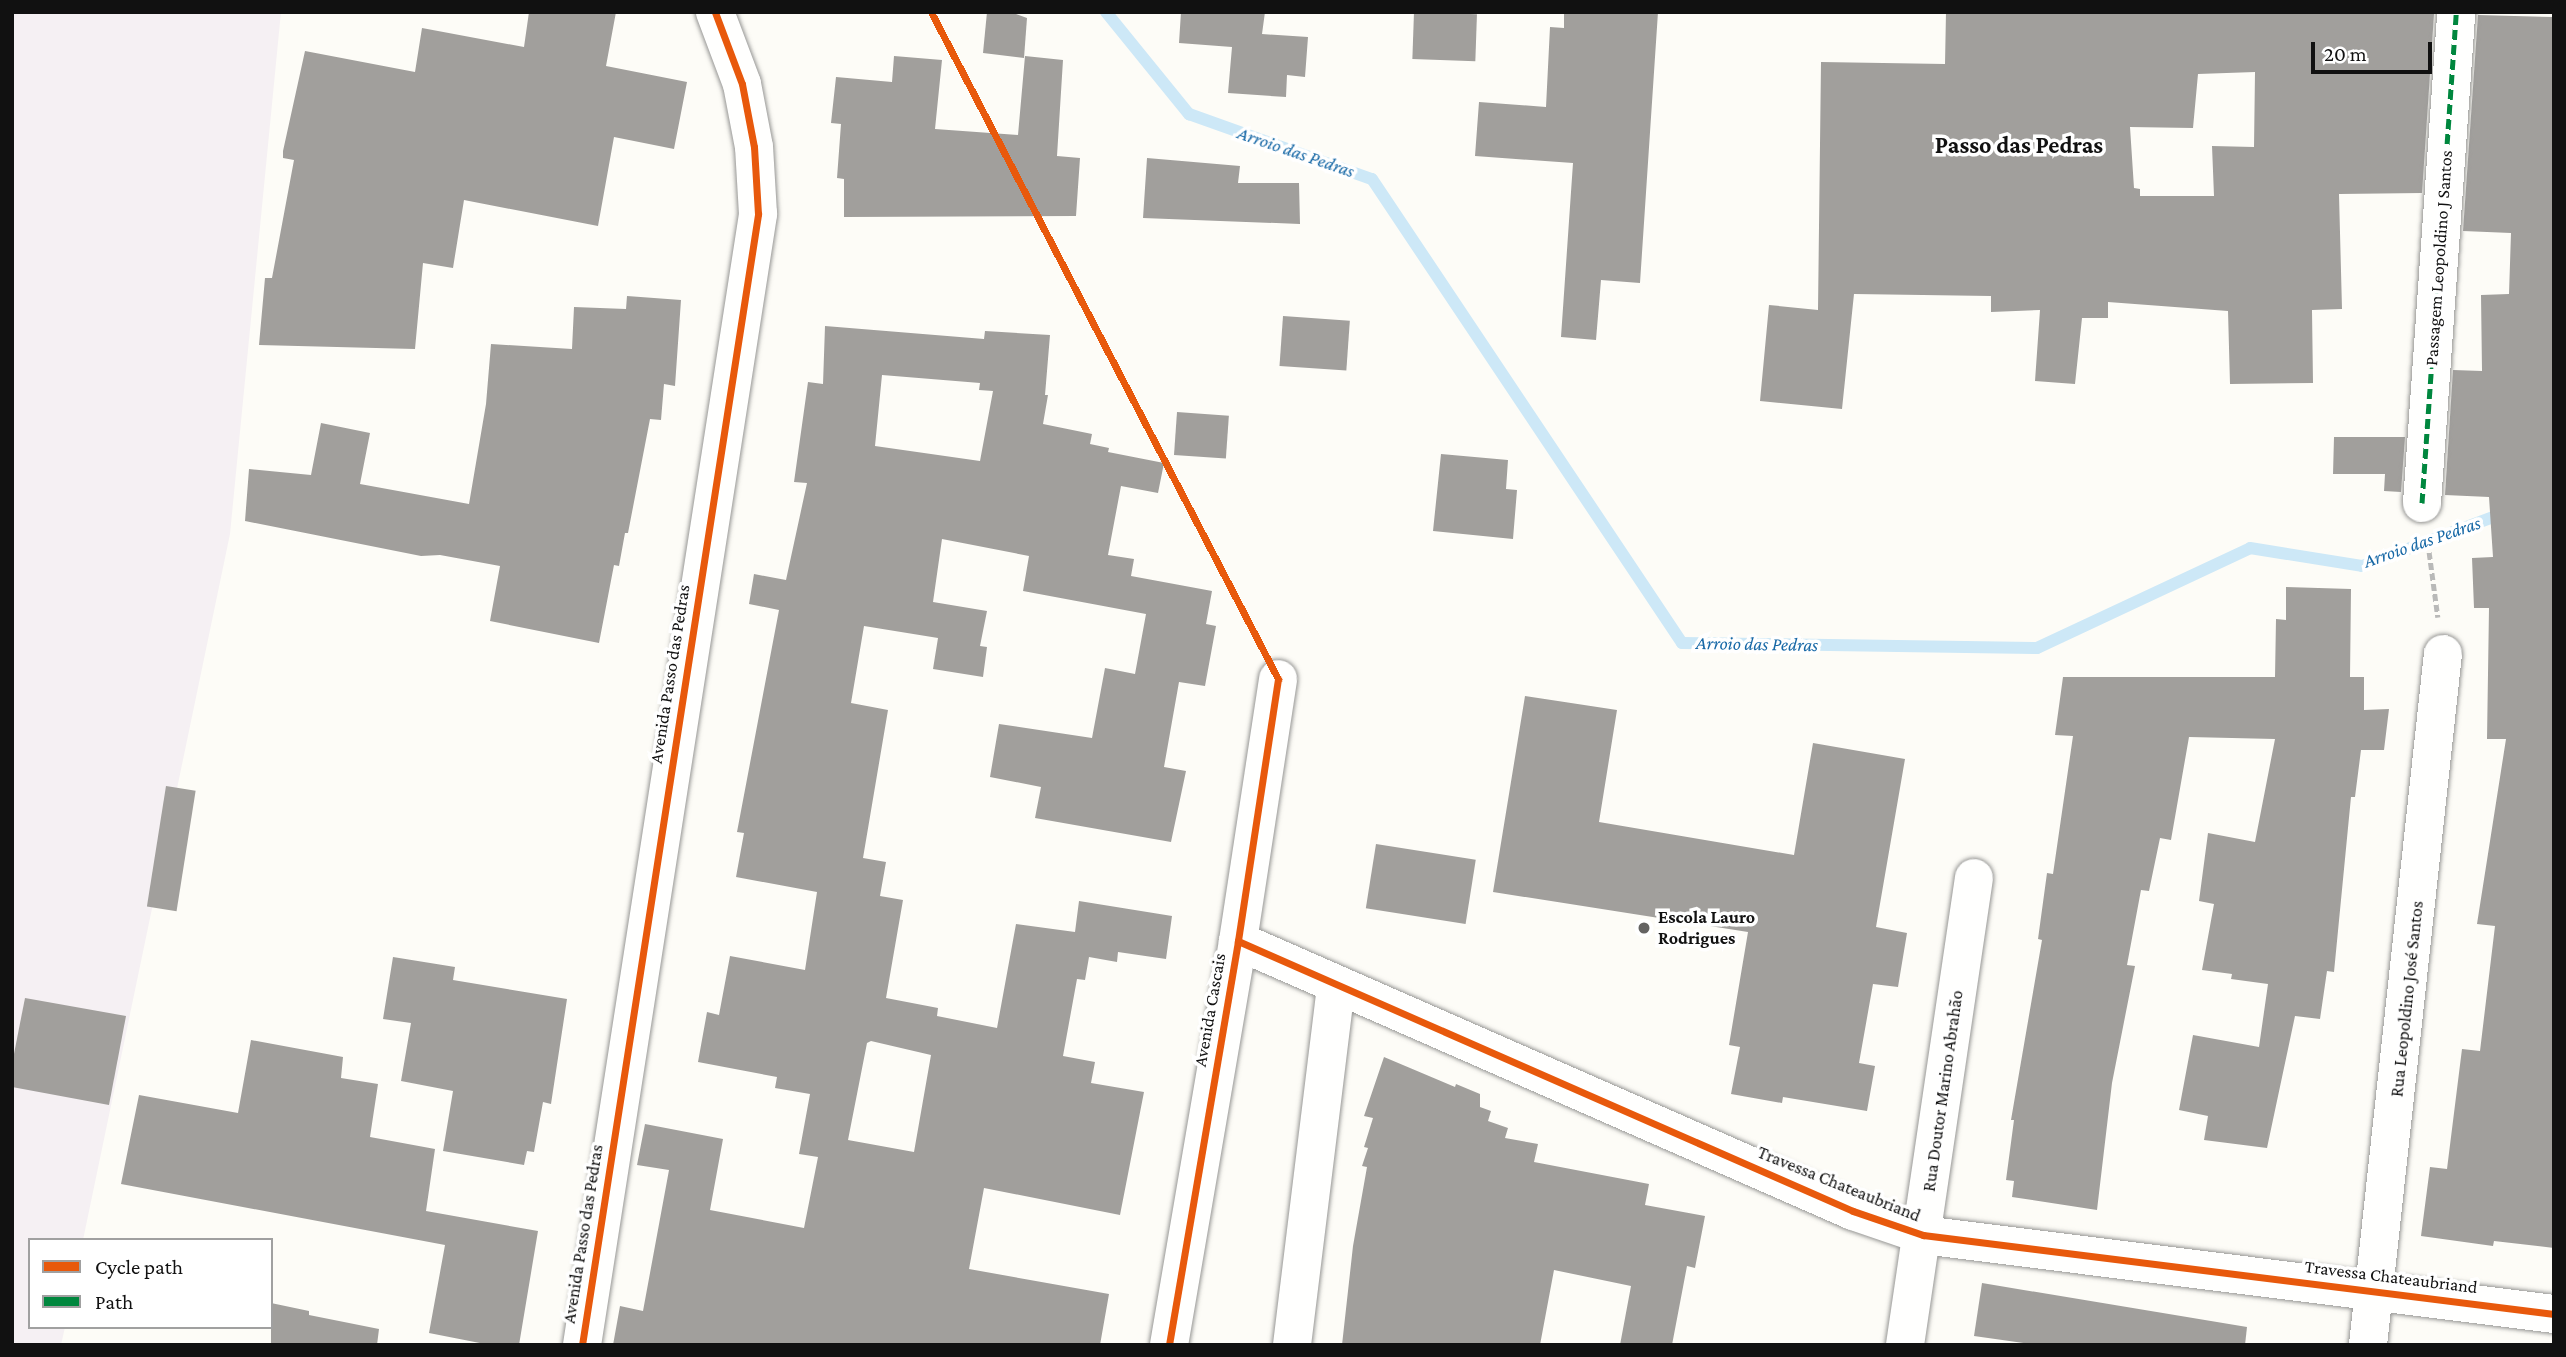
<!DOCTYPE html>
<meta charset="utf-8">
<style>
body{margin:0}
#map{position:relative;width:2566px;height:1357px;overflow:hidden;background:#fdfcf7;font-family:"Crimson Pro",serif}
div>[style]{position:absolute}
.industrial>*{inset:0;background:#f5f0f3}
.stream>*{height:12px;margin:-6px;padding:0 6px;transform-origin:6px;border-radius:6px;background:#cde8f7}
.building>*{inset:0;background:#a19f9c;transform-origin:0 0}
.path>*{height:4.5px;margin-top:-2.25px;transform-origin:0;background:repeating-linear-gradient(90deg,#b9b9b8 0 7px,transparent 0 10.5px)}
.roads{filter:drop-shadow(0 0 2px #979795) drop-shadow(0 0 2px #979795)}
.minor>*{height:38px;margin:-19px;padding:0 19px;transform-origin:19px;border-radius:19px;background:#fffffe}
.tertiary>*{height:38px;margin:-19px;padding:0 19px;transform-origin:19px;border-radius:19px;background:#fffffe}
.quiet>*{height:5px;margin-top:-2.5px;transform-origin:0;background:repeating-linear-gradient(90deg,#00873e 0 10px,transparent 0 15px)}
.cycleway>*{height:7px;margin:-3.5px;padding:0 3.5px;transform-origin:3.5px;border-radius:3.5px;background:#e8590c}
.dots>*{width:19px;height:19px;translate:-50% -50%;box-sizing:border-box;border:4px solid #fff;border-radius:50%}
span{translate:-50% -50%;white-space:nowrap;text-align:center;line-height:1.15;-webkit-text-stroke:7px #fff;paint-order:stroke}
.street-label{font-size:18px;color:#111}
.poi-label{font-size:18px;color:#111;font-weight:700}
.left{translate:0 -50%;text-align:left}
.water-label{font-size:19px;color:#1768a6;font-style:italic}
.district-label{font-size:24px;color:#111;font-weight:700}
.frame{position:absolute;inset:0;border:14px solid #111;pointer-events:none}
.legend{position:absolute;left:28px;top:1238px;width:245px;height:91px;box-sizing:border-box;background:#fff;border:2px solid #a0a0a0;margin:0;padding:9px 12px;list-style:none;font-size:21px;color:#111}
.legend li{display:flex;align-items:center;gap:14px;height:35px}
.legend b{width:35px;border:2px solid #a0a0a0}
.scale{position:absolute;left:2311px;top:42px;width:121px;height:32px;box-sizing:border-box;border:4px solid #111;border-top:0;padding-left:9px;font-size:21px;line-height:24px;white-space:nowrap;color:#111;-webkit-text-stroke:5px #fff;paint-order:stroke}
</style>
<div id="map">
<div class="industrial">
<i style="clip-path:polygon(12px 12px,281px 12px,230px 534px,83px 1240px,30px 1240px,30px 1327px,65px 1327px,61px 1345px,12px 1345px)"></i>
</div>
<div class="stream">
<i style="left:1106px;top:12px;width:132px;rotate:50.9deg"></i>
<i style="left:1189px;top:114px;width:194px;rotate:19.6deg"></i>
<i style="left:1372px;top:179px;width:558px;rotate:56.25deg"></i>
<i style="left:1682px;top:643px;width:355px;rotate:0.8deg"></i>
<i style="left:2037px;top:648px;width:235px;rotate:-25.1deg"></i>
<i style="left:2250px;top:548px;width:113px;rotate:9.1deg"></i>
<i style="left:2362px;top:566px;width:152px;rotate:-20.5deg"></i>
</div>
<div class="building">
<i style="clip-path:polygon(529px 12px,616px 12px,606px 66px,687px 82px,674px 149px,614px 137px,598px 226px,464px 200px,453px 268px,423px 263px,415px 349px,259px 345px,265px 278px,272px 278px,294px 160px,283px 158px,283px 151px,305px 51px,415px 72px,422px 28px,524px 47px)"></i>
<i style="clip-path:polygon(987px 12px,1011px 12px,1027px 18px,1024px 58px,983px 53px)"></i>
<i style="clip-path:polygon(1181px 12px,1265px 12px,1262px 34px,1308px 37px,1305px 77px,1287px 75px,1286px 97px,1228px 93px,1232px 47px,1179px 43px)"></i>
<i style="left:1414px;top:12px;width:63px;height:47px;rotate:2deg"></i>
<i style="clip-path:polygon(1564px 12px,1658px 12px,1640px 283px,1601px 280px,1596px 340px,1561px 337px,1573px 163px,1475px 156px,1479px 102px,1546px 107px,1550px 27px,1564px 28px)"></i>
<i style="clip-path:polygon(evenodd,1946px 12px,2434px 14px,2422px 193px,2339px 194px,2342px 309px,2312px 310px,2313px 383px,2230px 384px,2228px 311px,2108px 302px,2108px 318px,2082px 318px,2075px 384px,2035px 381px,2040px 310px,1991px 312px,1991px 296px,1854px 294px,1842px 409px,1760px 401px,1769px 305px,1818px 310px,1821px 62px,1945px 64px,1946px 12px,2255px 72px,2254px 147px,2212px 146px,2214px 196px,2140px 196px,2140px 189px,2134px 188px,2130px 127px,2193px 128px,2198px 74px,2255px 72px)"></i>
<i style="clip-path:polygon(2478px 15px,2554px 17px,2554px 1248px,2494px 1241px,2493px 1246px,2421px 1236px,2430px 1167px,2447px 1169px,2462px 1049px,2480px 1051px,2495px 926px,2477px 924px,2506px 739px,2487px 739px,2489px 608px,2474px 608px,2472px 558px,2493px 557px,2489px 497px,2445px 495px,2453px 370px,2482px 371px,2481px 295px,2509px 294px,2511px 233px,2463px 231px)"></i>
<i style="clip-path:polygon(894px 56px,942px 60px,935px 129px,1018px 135px,1025px 56px,1063px 60px,1057px 156px,1080px 158px,1076px 216px,844px 217px,844px 179px,837px 178px,841px 124px,831px 123px,836px 77px,892px 82px)"></i>
<i style="clip-path:polygon(1147px 158px,1240px 166px,1238px 183px,1299px 183px,1300px 224px,1143px 218px)"></i>
<i style="clip-path:polygon(627px 296px,681px 300px,675px 386px,664px 384px,661px 420px,650px 419px,628px 533px,625px 533px,619px 566px,614px 565px,599px 643px,490px 621px,500px 566px,440px 555px,421px 556px,245px 521px,249px 469px,311px 475px,321px 423px,370px 433px,360px 484px,469px 504px,486px 404px,491px 344px,572px 349px,574px 307px,626px 309px)"></i>
<i style="left:1283px;top:316px;width:67px;height:50px;rotate:4deg"></i>
<i style="clip-path:polygon(evenodd,825px 326px,984px 339px,985px 331px,1050px 335px,1045px 395px,1048px 395px,1043px 424px,1092px 434px,1090px 444px,1109px 448px,1108px 452px,1164px 463px,1158px 493px,1121px 486px,1108px 555px,1134px 559px,1131px 576px,1212px 591px,1206px 624px,1216px 626px,1205px 686px,1179px 682px,1164px 767px,1186px 771px,1171px 842px,1035px 818px,1041px 787px,990px 777px,999px 724px,1092px 738px,1105px 668px,1135px 674px,1146px 614px,1023px 591px,1029px 556px,942px 539px,933px 602px,987px 611px,980px 646px,987px 647px,983px 677px,933px 669px,938px 638px,864px 626px,851px 703px,888px 710px,863px 858px,886px 862px,880px 896px,903px 900px,886px 998px,938px 1008px,937px 1016px,997px 1028px,1016px 924px,1075px 932px,1079px 901px,1172px 916px,1166px 959px,1118px 952px,1117px 962px,1089px 957px,1085px 980px,1077px 979px,1063px 1056px,1095px 1062px,1091px 1083px,1144px 1092px,1120px 1215px,984px 1188px,969px 1269px,1109px 1294px,1100px 1345px,613px 1345px,620px 1306px,643px 1311px,669px 1170px,637px 1165px,645px 1124px,723px 1139px,710px 1210px,804px 1228px,818px 1157px,799px 1154px,810px 1094px,775px 1088px,777px 1077px,698px 1062px,707px 1012px,719px 1015px,730px 956px,805px 970px,817px 892px,736px 877px,744px 833px,737px 832px,779px 610px,749px 604px,754px 574px,786px 580px,807px 483px,794px 482px,808px 382px,823px 384px,825px 326px,882px 375px,980px 383px,979px 390px,993px 391px,980px 461px,875px 446px,882px 375px,825px 326px,871px 1041px,931px 1055px,914px 1152px,848px 1140px,867px 1043px,871px 1041px)"></i>
<i style="left:1177px;top:412px;width:52px;height:43px;rotate:4deg"></i>
<i style="clip-path:polygon(2334px 437px,2405px 437px,2401px 492px,2384px 491px,2385px 474px,2333px 474px)"></i>
<i style="clip-path:polygon(1441px 454px,1508px 460px,1506px 489px,1517px 490px,1513px 539px,1433px 531px)"></i>
<i style="clip-path:polygon(2286px 587px,2351px 589px,2350px 677px,2364px 677px,2364px 710px,2389px 709px,2384px 750px,2361px 750px,2355px 797px,2351px 797px,2334px 972px,2327px 971px,2320px 1019px,2295px 1016px,2267px 1148px,2204px 1140px,2208px 1116px,2179px 1110px,2193px 1035px,2259px 1047px,2268px 984px,2231px 979px,2232px 974px,2202px 970px,2214px 904px,2199px 901px,2208px 833px,2255px 842px,2275px 739px,2189px 737px,2171px 840px,2160px 838px,2149px 891px,2141px 890px,2127px 965px,2135px 966px,2112px 1083px,2097px 1210px,2012px 1197px,2014px 1181px,2006px 1180px,2014px 1120px,2011px 1120px,2042px 940px,2038px 939px,2047px 873px,2053px 874px,2073px 736px,2055px 735px,2063px 677px,2275px 677px,2276px 619px,2286px 620px)"></i>
<i style="clip-path:polygon(1525px 696px,1617px 710px,1599px 822px,1794px 855px,1813px 743px,1905px 759px,1876px 927px,1907px 933px,1898px 987px,1873px 984px,1859px 1063px,1875px 1066px,1867px 1111px,1783px 1097px,1782px 1103px,1731px 1094px,1740px 1047px,1729px 1045px,1748px 932px,1493px 892px)"></i>
<i style="left:166px;top:786px;width:30px;height:122px;rotate:9deg"></i>
<i style="left:1376px;top:844px;width:101px;height:65px;rotate:9deg"></i>
<i style="clip-path:polygon(393px 957px,455px 967px,453px 980px,567px 999px,551px 1104px,543px 1102px,534px 1152px,527px 1151px,524px 1165px,443px 1151px,453px 1091px,401px 1081px,411px 1023px,383px 1019px)"></i>
<i style="clip-path:polygon(25px 998px,126px 1016px,109px 1105px,12px 1087px,12px 1064px)"></i>
<i style="clip-path:polygon(251px 1040px,343px 1057px,341px 1078px,378px 1084px,370px 1137px,435px 1149px,426px 1211px,538px 1231px,519px 1345px,490px 1345px,429px 1333px,445px 1245px,121px 1184px,139px 1095px,238px 1113px)"></i>
<i style="clip-path:polygon(1384px 1057px,1455px 1087px,1456px 1084px,1480px 1094px,1480px 1107px,1491px 1111px,1488px 1121px,1508px 1128px,1505px 1138px,1538px 1144px,1534px 1162px,1649px 1184px,1645px 1205px,1705px 1216px,1695px 1268px,1687px 1266px,1672px 1345px,1620px 1345px,1631px 1286px,1554px 1270px,1540px 1345px,1342px 1345px,1353px 1246px,1367px 1167px,1362px 1166px,1368px 1148px,1364px 1147px,1373px 1118px,1364px 1116px)"></i>
<i style="clip-path:polygon(1982px 1283px,2247px 1327px,2245px 1345px,2037px 1345px,1974px 1336px)"></i>
<i style="clip-path:polygon(271px 1303px,309px 1311px,309px 1315px,379px 1329px,377px 1345px,271px 1345px)"></i>
</div>
<div class="path">
<i style="left:2428px;top:542px;width:76px;rotate:82.4deg"></i>
</div>
<div class="roads">
<div class="minor">
<i style="left:2422px;top:503px;width:492px;rotate:-86deg"></i>
<i style="left:1238px;top:941px;width:672px;rotate:23.7deg"></i>
<i style="left:1853px;top:1211px;width:74px;rotate:18.9deg"></i>
<i style="left:1923px;top:1235px;width:636px;rotate:7.14deg"></i>
<i style="left:1169px;top:1345px;width:410px;rotate:-80.3deg"></i>
<i style="left:1238px;top:941px;width:265px;rotate:-81.3deg"></i>
<i style="left:1292px;top:1345px;width:363px;rotate:-83deg"></i>
<i style="left:1905px;top:1345px;width:472px;rotate:-81.6deg"></i>
<i style="left:2368px;top:1345px;width:695px;rotate:-83.81deg"></i>
</div>
<div class="tertiary">
<i style="left:582px;top:1345px;width:1145px;rotate:-81.15deg"></i>
<i style="left:758px;top:214px;width:67px;rotate:-93.4deg"></i>
<i style="left:754px;top:147px;width:64px;rotate:-100.8deg"></i>
<i style="left:742px;top:84px;width:77px;rotate:-110.6deg"></i>
</div>
</div>
<div class="quiet">
<i style="left:2422px;top:503px;width:492px;rotate:-86deg"></i>
</div>
<div class="cycleway">
<i style="left:931px;top:12px;width:752px;rotate:62.51deg"></i>
<i style="left:1278px;top:679px;width:265px;rotate:98.7deg"></i>
<i style="left:1238px;top:941px;width:410px;rotate:99.7deg"></i>
<i style="left:1238px;top:941px;width:672px;rotate:23.7deg"></i>
<i style="left:1853px;top:1211px;width:74px;rotate:18.9deg"></i>
<i style="left:1923px;top:1235px;width:636px;rotate:7.14deg"></i>
<i style="left:582px;top:1345px;width:1145px;rotate:-81.15deg"></i>
<i style="left:758px;top:214px;width:67px;rotate:-93.4deg"></i>
<i style="left:754px;top:147px;width:64px;rotate:-100.8deg"></i>
<i style="left:742px;top:84px;width:77px;rotate:-110.6deg"></i>
</div>
<div class="dots">
<i style="left:1644px;top:928px;background:#646362"></i>
</div>
<div class="street-label">
<span style="left:2439px;top:258px;rotate:-86deg">Passagem Leopoldino J Santos</span>
<span style="left:670px;top:674px;rotate:-81deg">Avenida Passo das Pedras</span>
<span style="left:2407px;top:999px;rotate:-84deg">Rua Leopoldino José Santos</span>
<span style="left:1210px;top:1010px;rotate:-80deg">Avenida Cascais</span>
<span style="left:1943px;top:1091px;rotate:-82deg">Rua Doutor Marino Abrahão</span>
<span style="left:1839px;top:1184px;rotate:22deg">Travessa Chateaubriand</span>
<span style="left:583px;top:1234px;rotate:-81deg">Avenida Passo das Pedras</span>
<span style="left:2391px;top:1277px;rotate:7deg">Travessa Chateaubriand</span>
</div>
<div class="poi-label">
<span class="left" style="left:1658px;top:928px">Escola Lauro<br>Rodrigues</span>
</div>
<div class="water-label">
<span style="left:1296px;top:152px;rotate:19deg">Arroio das Pedras</span>
<span style="left:2422px;top:542px;rotate:-19deg">Arroio das Pedras</span>
<span style="left:1757px;top:644px;rotate:1deg">Arroio das Pedras</span>
</div>
<div class="district-label">
<span style="left:2019px;top:145px">Passo das Pedras</span>
</div>
<div class="frame"></div>
<ul class="legend">
<li><b style="height:9px;background:#e8590c"></b>Cycle path</li>
<li><b style="height:9px;background:#00873e"></b>Path</li>
</ul>
<div class="scale">20 m</div>
</div>
